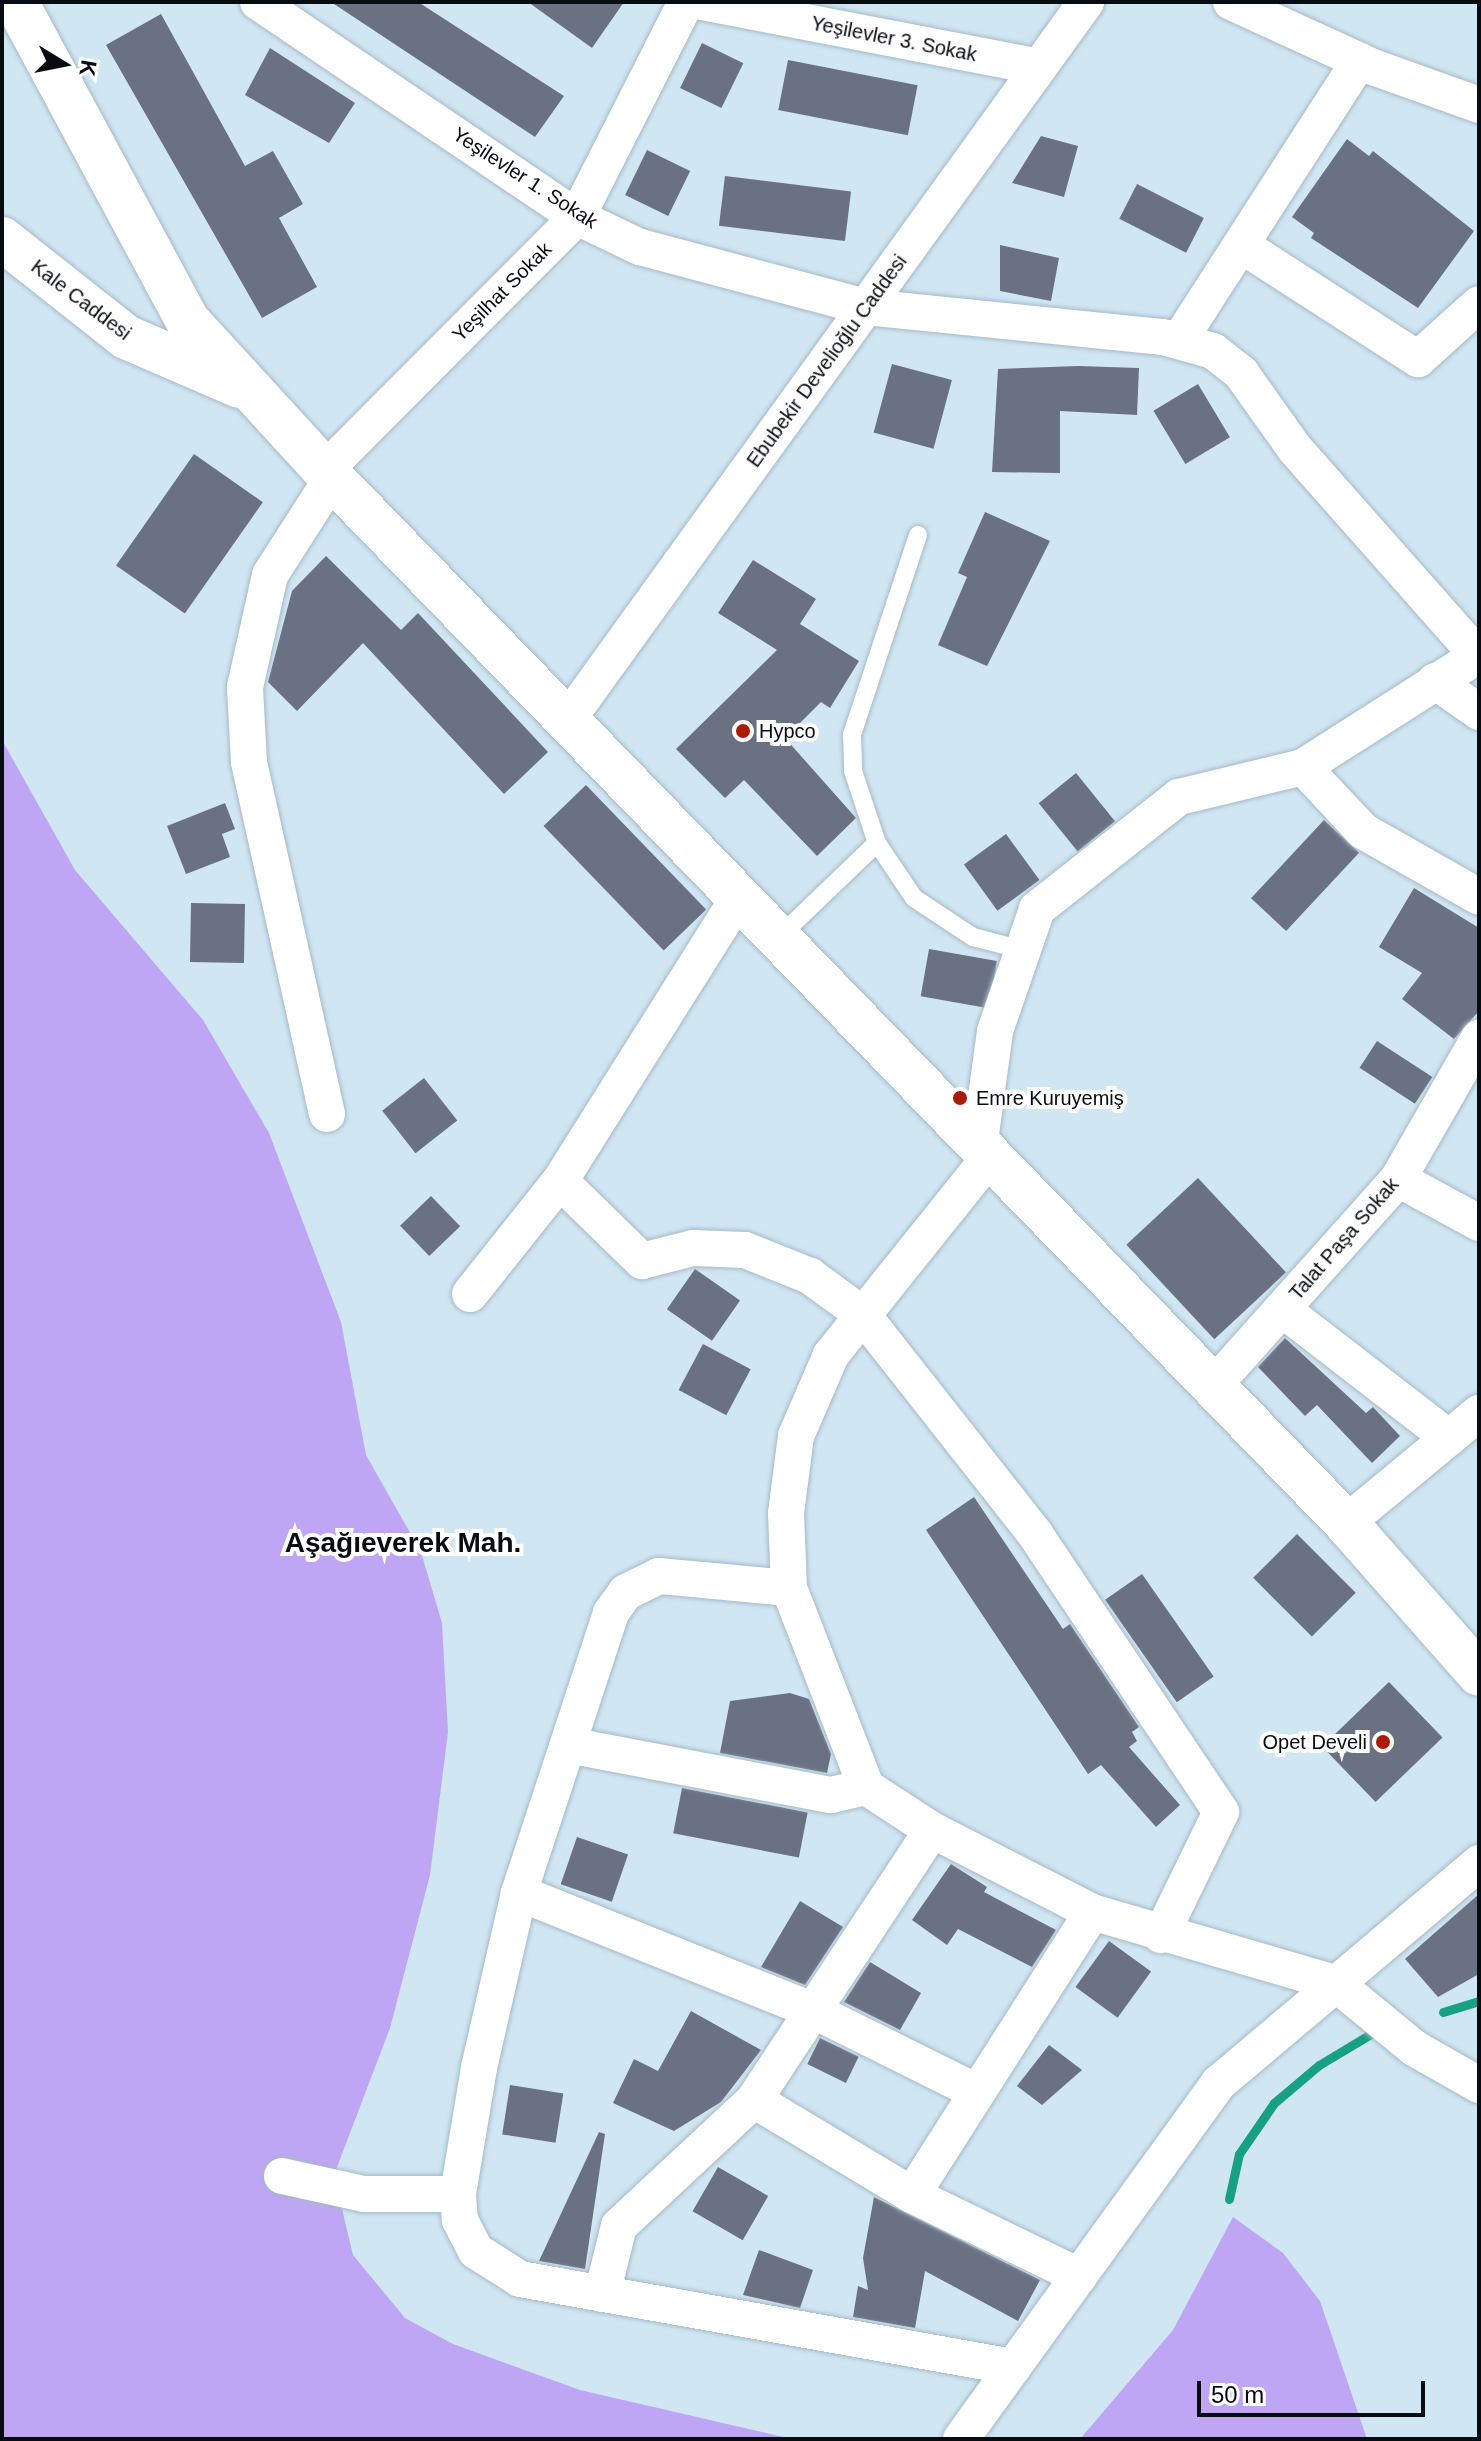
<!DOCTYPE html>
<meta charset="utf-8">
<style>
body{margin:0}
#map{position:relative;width:1481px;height:2441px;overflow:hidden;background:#d1e6f3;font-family:Helvetica,sans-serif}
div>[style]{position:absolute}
.green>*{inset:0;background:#bfa6f5}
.stream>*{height:9px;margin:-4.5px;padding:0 4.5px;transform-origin:4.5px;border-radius:4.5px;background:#18a082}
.building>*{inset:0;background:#6a7183;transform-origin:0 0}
.roads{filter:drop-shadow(0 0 2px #a5b9c6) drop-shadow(0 0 2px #a5b9c6)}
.lane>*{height:18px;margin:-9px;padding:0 9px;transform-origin:9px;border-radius:9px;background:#fff}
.street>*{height:36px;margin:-18px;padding:0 18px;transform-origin:18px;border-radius:18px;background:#fff}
.secondary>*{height:44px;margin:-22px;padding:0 22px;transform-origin:22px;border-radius:22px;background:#fff}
.dots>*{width:22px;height:22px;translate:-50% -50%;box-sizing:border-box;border:4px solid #fff;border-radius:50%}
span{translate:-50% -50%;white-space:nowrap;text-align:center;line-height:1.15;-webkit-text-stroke:8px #fff;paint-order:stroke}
.street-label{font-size:20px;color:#060c11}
.poi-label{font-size:20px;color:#060c11}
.left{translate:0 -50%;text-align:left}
.right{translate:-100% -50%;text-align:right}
.district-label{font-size:28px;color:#060c11;font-weight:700}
.frame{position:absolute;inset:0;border:4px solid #060c11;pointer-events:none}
.north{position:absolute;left:24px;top:24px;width:80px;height:80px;-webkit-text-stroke:6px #fff;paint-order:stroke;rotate:100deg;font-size:22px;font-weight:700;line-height:32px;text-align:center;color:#060c11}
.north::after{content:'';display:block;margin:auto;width:28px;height:36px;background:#060c11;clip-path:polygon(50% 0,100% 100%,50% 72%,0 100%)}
.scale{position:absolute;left:1197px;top:2381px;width:228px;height:36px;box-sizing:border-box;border:4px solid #060c11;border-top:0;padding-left:10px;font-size:24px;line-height:28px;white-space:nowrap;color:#060c11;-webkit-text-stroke:6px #fff;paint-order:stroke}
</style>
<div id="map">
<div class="green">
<i style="clip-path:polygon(2px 740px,75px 870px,203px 1020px,269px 1133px,341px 1322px,366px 1455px,421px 1552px,442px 1623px,448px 1732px,430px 1875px,390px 2028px,334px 2175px,353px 2255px,405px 2318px,453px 2344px,580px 2390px,792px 2439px,2px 2439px)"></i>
<i style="clip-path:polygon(1233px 2217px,1283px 2253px,1320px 2301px,1367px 2439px,1080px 2439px,1173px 2330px)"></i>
</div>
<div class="stream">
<i style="left:1443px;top:2012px;width:38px;rotate:-17deg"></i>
<i style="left:1229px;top:2199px;width:46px;rotate:-77.5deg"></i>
<i style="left:1239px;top:2154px;width:62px;rotate:-55.5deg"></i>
<i style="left:1274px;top:2103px;width:59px;rotate:-40.2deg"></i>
<i style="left:1319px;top:2065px;width:64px;rotate:-31deg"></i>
</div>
<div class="building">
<i style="clip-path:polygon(331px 2px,418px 2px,564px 96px,535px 137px)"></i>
<i style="clip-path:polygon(528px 2px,624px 2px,592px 48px)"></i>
<i style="clip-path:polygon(161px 14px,245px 166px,273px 151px,303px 204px,279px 218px,317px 287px,262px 318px,106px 45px)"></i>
<i style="left:702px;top:43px;width:46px;height:50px;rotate:26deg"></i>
<i style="clip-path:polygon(270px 48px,355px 103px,329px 143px,245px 95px)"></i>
<i style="left:788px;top:60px;width:132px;height:51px;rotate:11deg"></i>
<i style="clip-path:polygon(1041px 136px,1078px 146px,1064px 197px,1012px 183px)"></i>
<i style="clip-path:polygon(1347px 139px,1369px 156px,1373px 151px,1474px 231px,1418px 308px,1311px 238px,1314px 233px,1292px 217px)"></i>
<i style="left:647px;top:150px;width:48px;height:50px;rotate:26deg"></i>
<i style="left:725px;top:176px;width:127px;height:50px;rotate:7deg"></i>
<i style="left:1137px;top:184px;width:75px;height:39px;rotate:27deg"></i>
<i style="clip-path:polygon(1000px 245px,1059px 258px,1051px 301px,1000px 291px)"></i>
<i style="left:892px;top:364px;width:62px;height:71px;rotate:15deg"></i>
<i style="clip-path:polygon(1078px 366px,1139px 368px,1137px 415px,1060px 411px,1060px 473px,992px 472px,998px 369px)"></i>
<i style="left:1198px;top:384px;width:62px;height:52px;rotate:59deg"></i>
<i style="left:194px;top:454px;width:84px;height:136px;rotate:35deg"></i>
<i style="clip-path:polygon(985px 512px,1050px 541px,987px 666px,938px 645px,967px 577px,958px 573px)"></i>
<i style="clip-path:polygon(326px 556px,401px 630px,418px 613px,548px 752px,504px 794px,363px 643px,297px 711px,268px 682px,292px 591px)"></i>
<i style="clip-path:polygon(753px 560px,816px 599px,800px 624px,859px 661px,830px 708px,821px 702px,785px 738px,856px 818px,817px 856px,744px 780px,725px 798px,676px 749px,777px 650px,718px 613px)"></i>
<i style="left:1076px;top:773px;width:62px;height:48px;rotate:51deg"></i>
<i style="left:586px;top:785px;width:173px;height:59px;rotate:46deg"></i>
<i style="clip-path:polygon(225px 803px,235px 829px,222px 834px,230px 857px,186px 874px,167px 826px)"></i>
<i style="left:1324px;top:820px;width:48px;height:107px;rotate:43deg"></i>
<i style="left:1006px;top:834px;width:57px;height:52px;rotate:54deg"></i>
<i style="clip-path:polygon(1414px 888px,1479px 928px,1479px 1011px,1454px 1039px,1402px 999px,1422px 973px,1379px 947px)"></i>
<i style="left:191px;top:903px;width:54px;height:59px;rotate:1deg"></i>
<i style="left:929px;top:949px;width:69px;height:48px;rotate:10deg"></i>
<i style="left:1377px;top:1041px;width:66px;height:32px;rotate:33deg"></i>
<i style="left:424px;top:1078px;width:54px;height:53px;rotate:52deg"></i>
<i style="left:1198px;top:1178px;width:129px;height:98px;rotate:47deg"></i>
<i style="left:431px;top:1196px;width:42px;height:43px;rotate:46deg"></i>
<i style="left:695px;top:1269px;width:55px;height:49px;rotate:35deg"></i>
<i style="clip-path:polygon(1285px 1338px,1366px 1413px,1373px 1407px,1400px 1436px,1372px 1463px,1317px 1405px,1305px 1416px,1258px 1367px)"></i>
<i style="left:703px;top:1344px;width:54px;height:52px;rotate:28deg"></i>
<i style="clip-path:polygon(974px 1497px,1063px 1629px,1070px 1624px,1139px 1727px,1132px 1732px,1137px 1741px,1129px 1747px,1180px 1805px,1156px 1827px,1101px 1765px,1088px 1774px,926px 1530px)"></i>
<i style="left:1297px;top:1534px;width:83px;height:62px;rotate:45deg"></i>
<i style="left:1142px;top:1574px;width:125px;height:45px;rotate:55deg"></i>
<i style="left:1389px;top:1682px;width:77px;height:93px;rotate:46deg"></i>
<i style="clip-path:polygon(790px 1693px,809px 1699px,831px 1754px,827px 1773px,720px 1753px,730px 1701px)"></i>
<i style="left:682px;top:1788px;width:128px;height:46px;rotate:11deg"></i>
<i style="left:577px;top:1837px;width:54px;height:50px;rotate:19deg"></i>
<i style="clip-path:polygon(951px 1864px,987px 1887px,984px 1892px,1056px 1930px,1032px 1967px,958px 1929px,947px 1945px,912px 1920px)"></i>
<i style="clip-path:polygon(1479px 1894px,1479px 1974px,1438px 1997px,1405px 1959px)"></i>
<i style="clip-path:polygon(800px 1901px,843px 1927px,805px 1985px,761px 1967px)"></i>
<i style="left:1109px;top:1941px;width:52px;height:57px;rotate:36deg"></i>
<i style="clip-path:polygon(870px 1962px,921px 1993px,900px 2030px,844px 2002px)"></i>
<i style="clip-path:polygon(691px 2011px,761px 2050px,721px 2102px,674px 2131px,613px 2103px,634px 2059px,658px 2071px)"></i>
<i style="left:820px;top:2038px;width:43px;height:29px;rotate:26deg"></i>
<i style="clip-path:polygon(1049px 2045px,1082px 2070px,1042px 2105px,1017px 2086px)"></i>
<i style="left:510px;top:2085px;width:54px;height:50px;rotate:9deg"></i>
<i style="clip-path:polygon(599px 2132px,605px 2134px,585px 2269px,539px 2261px)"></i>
<i style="left:718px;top:2167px;width:58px;height:51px;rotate:30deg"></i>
<i style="clip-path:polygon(874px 2197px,1040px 2280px,1018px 2321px,925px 2271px,915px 2328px,853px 2317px,858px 2286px,868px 2290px,863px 2258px)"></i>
<i style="clip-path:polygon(759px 2250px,813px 2270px,800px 2308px,743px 2295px)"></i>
</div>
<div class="roads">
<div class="lane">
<i style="left:918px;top:535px;width:211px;rotate:108.3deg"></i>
<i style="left:852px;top:735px;width:36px;rotate:88deg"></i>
<i style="left:853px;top:771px;width:76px;rotate:71.6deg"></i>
<i style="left:877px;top:843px;width:66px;rotate:56.1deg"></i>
<i style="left:914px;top:898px;width:71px;rotate:33.5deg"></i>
<i style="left:973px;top:937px;width:48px;rotate:14.6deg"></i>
<i style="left:780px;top:936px;width:134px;rotate:-43.8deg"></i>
</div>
<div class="street">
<i style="left:258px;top:2px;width:385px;rotate:34deg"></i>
<i style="left:577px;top:217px;width:70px;rotate:25.5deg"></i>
<i style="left:640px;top:247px;width:234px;rotate:14.9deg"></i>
<i style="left:866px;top:307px;width:299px;rotate:5.8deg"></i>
<i style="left:1163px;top:337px;width:52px;rotate:15.6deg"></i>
<i style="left:1213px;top:351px;width:36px;rotate:38deg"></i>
<i style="left:1241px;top:373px;width:93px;rotate:54.6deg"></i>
<i style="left:1295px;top:449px;width:276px;rotate:48.5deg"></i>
<i style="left:702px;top:2px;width:343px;rotate:10.9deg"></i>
<i style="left:1231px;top:2px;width:156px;rotate:24.6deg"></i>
<i style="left:1373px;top:67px;width:113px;rotate:19.7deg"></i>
<i style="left:1241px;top:245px;width:211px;rotate:32.8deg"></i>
<i style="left:1418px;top:359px;width:82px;rotate:-42deg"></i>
<i style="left:1180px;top:339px;width:331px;rotate:-57.2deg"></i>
<i style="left:325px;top:470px;width:357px;rotate:-45.1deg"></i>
<i style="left:577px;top:217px;width:241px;rotate:-63.1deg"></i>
<i style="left:1435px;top:681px;width:54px;rotate:35.2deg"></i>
<i style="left:568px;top:719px;width:885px;rotate:-54.15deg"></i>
<i style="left:1303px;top:767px;width:88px;rotate:46.8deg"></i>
<i style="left:1363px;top:831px;width:133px;rotate:29.6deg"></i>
<i style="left:327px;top:1114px;width:361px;rotate:-102.5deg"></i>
<i style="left:249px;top:762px;width:75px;rotate:-93.1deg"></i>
<i style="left:245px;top:687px;width:115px;rotate:-77.4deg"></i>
<i style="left:270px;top:575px;width:115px;rotate:-57.4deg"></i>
<i style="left:980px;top:1141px;width:111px;rotate:-82.2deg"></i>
<i style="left:995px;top:1031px;width:129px;rotate:-71deg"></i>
<i style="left:1037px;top:909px;width:181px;rotate:-38.3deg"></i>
<i style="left:1179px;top:797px;width:128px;rotate:-13.6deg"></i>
<i style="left:1303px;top:767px;width:209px;rotate:-32.5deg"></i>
<i style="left:992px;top:1154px;width:258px;rotate:128.7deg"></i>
<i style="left:831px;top:1355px;width:88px;rotate:113.4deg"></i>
<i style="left:796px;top:1436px;width:78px;rotate:97.4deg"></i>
<i style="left:786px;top:1513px;width:75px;rotate:87.7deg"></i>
<i style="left:789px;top:1588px;width:213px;rotate:68.8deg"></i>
<i style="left:866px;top:1787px;width:79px;rotate:33.1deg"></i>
<i style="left:932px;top:1830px;width:180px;rotate:27.1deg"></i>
<i style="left:1092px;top:1912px;width:253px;rotate:16.3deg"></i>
<i style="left:1335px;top:1983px;width:102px;rotate:39.4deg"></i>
<i style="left:1414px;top:2048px;width:75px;rotate:29.6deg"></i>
<i style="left:1398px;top:1179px;width:92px;rotate:28.5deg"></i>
<i style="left:560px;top:1181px;width:115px;rotate:44.3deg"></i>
<i style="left:642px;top:1261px;width:53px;rotate:-14.3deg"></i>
<i style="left:693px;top:1248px;width:52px;rotate:2.2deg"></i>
<i style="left:745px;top:1250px;width:70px;rotate:21.8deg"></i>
<i style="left:810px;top:1276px;width:64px;rotate:36.2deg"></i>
<i style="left:862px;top:1314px;width:280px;rotate:51.8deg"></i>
<i style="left:1035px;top:1534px;width:334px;rotate:56.2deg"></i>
<i style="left:1221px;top:1812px;width:137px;rotate:116deg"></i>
<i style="left:470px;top:1294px;width:144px;rotate:-51.5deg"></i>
<i style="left:560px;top:1181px;width:338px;rotate:-57.8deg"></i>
<i style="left:1282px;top:1309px;width:211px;rotate:37.7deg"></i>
<i style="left:1214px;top:1385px;width:276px;rotate:-48.2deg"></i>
<i style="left:1398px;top:1179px;width:163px;rotate:-60.1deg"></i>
<i style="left:1346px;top:1523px;width:173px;rotate:-39.6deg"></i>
<i style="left:789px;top:1588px;width:131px;rotate:-174.7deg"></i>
<i style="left:659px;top:1576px;width:37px;rotate:154deg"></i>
<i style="left:626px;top:1592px;width:26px;rotate:126deg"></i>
<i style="left:611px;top:1613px;width:295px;rotate:108.2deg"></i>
<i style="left:519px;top:1893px;width:180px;rotate:102.9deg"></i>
<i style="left:479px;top:2068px;width:128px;rotate:99.5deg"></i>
<i style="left:458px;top:2194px;width:26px;rotate:86deg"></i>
<i style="left:460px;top:2220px;width:35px;rotate:63deg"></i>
<i style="left:476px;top:2251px;width:52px;rotate:32.5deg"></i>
<i style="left:520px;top:2279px;width:501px;rotate:10.12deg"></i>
<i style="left:568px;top:1745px;width:268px;rotate:10.8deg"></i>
<i style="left:831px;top:1795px;width:36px;rotate:-13deg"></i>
<i style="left:519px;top:1893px;width:318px;rotate:21.8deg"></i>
<i style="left:814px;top:2011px;width:180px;rotate:26.4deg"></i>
<i style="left:754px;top:2100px;width:184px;rotate:31deg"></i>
<i style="left:912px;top:2195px;width:186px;rotate:25.9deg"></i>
<i style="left:282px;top:2176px;width:84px;rotate:12.4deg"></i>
<i style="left:364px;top:2194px;width:94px"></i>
<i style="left:912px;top:2195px;width:335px;rotate:-57.5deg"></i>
<i style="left:602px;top:2294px;width:70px;rotate:-76deg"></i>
<i style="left:619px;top:2226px;width:185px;rotate:-43deg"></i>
<i style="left:754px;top:2100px;width:323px;rotate:-56.6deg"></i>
<i style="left:961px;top:2439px;width:440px;rotate:-54.1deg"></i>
<i style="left:1219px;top:2083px;width:341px;rotate:-40.2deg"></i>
</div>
<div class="secondary">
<i style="left:16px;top:2px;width:362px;rotate:61.7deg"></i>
<i style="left:188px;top:321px;width:213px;rotate:47.5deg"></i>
<i style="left:332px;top:478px;width:1456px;rotate:45.86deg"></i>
<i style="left:1346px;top:1523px;width:201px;rotate:48.6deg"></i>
<i style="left:2px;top:239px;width:158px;rotate:38.3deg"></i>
<i style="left:126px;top:337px;width:123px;rotate:23.4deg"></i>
</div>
</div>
<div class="dots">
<i style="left:743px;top:731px;background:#aa1b00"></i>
<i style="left:960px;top:1098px;background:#aa1b00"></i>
<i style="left:1383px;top:1742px;background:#aa1b00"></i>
</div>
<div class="street-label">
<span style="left:894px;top:39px;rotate:11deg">Yeşilevler 3. Sokak</span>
<span style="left:525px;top:178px;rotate:33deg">Yeşilevler 1. Sokak</span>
<span style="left:502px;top:292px;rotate:-45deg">Yeşilhat Sokak</span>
<span style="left:81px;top:300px;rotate:37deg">Kale Caddesi</span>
<span style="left:827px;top:361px;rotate:-54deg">Ebubekir Develioğlu Caddesi</span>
<span style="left:1344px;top:1239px;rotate:-49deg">Talat Paşa Sokak</span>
</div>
<div class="poi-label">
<span class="left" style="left:759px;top:731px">Hypco</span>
<span class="left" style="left:976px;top:1098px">Emre Kuruyemiş</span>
<span class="right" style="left:1367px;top:1742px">Opet Develi</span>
</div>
<div class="district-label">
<span style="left:403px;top:1543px">Aşağıeverek Mah.</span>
</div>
<div class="frame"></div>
<div class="north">K</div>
<div class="scale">50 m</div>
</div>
